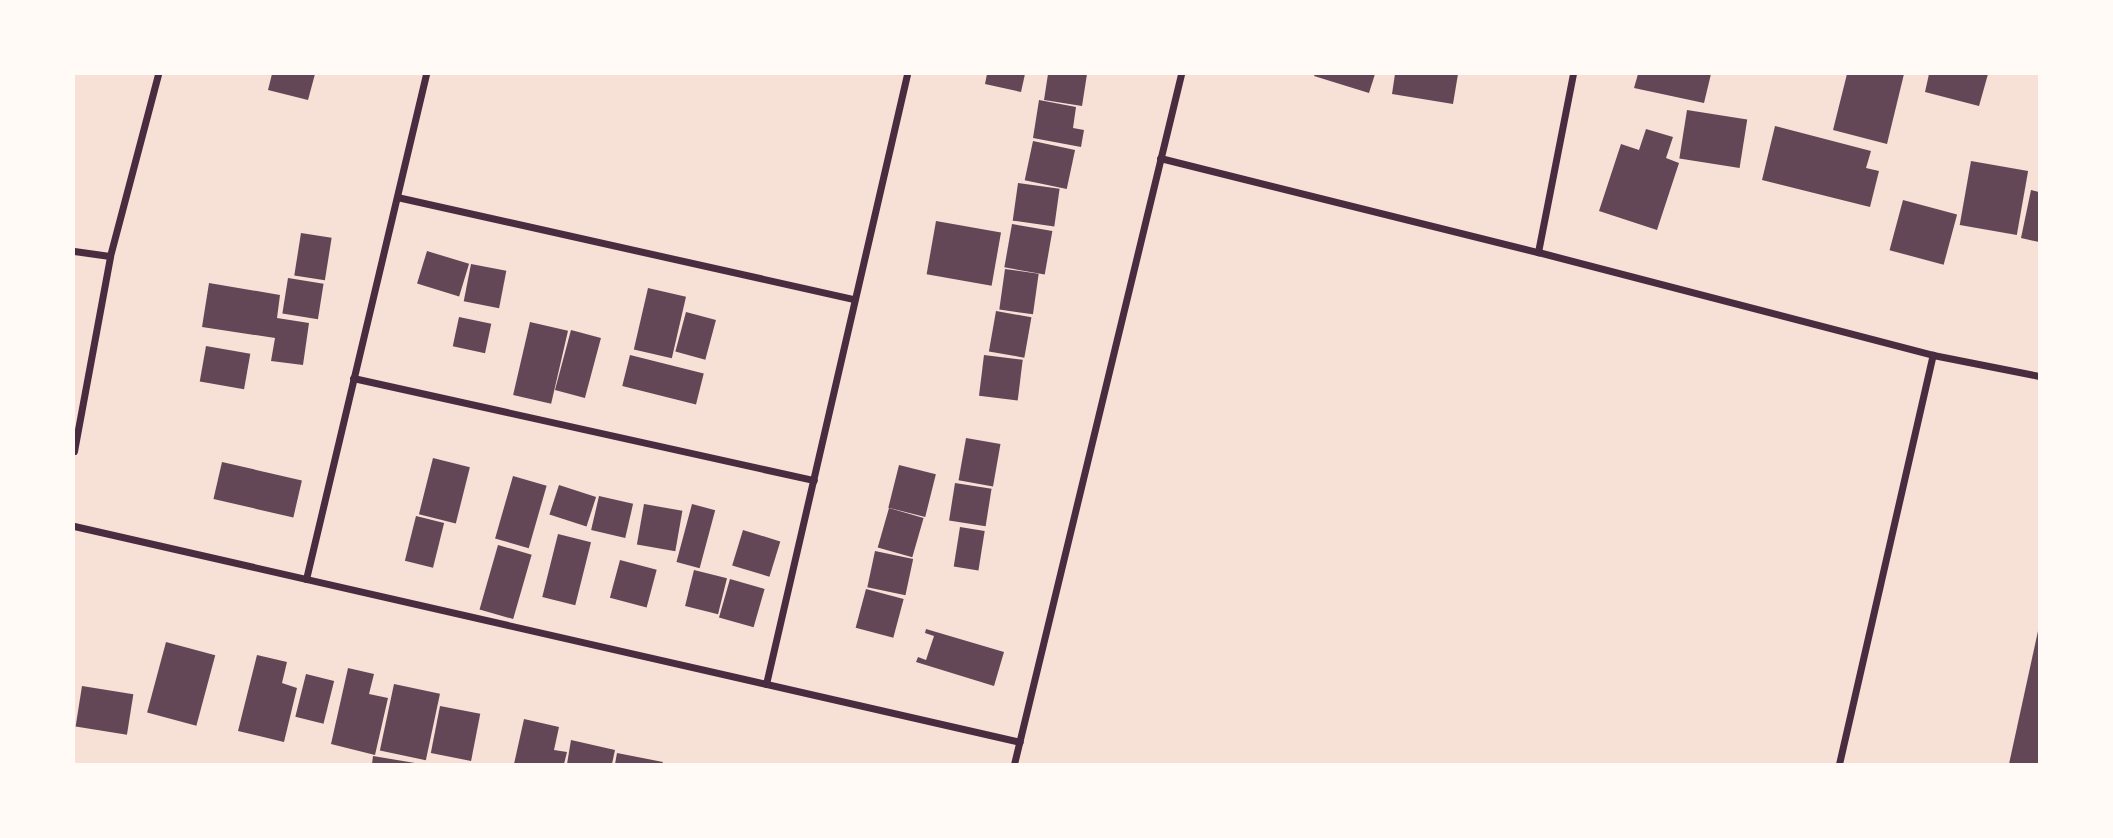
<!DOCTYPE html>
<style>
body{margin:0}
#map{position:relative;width:2113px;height:838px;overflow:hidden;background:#f7e1d7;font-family:Karla,sans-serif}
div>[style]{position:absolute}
.building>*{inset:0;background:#644757;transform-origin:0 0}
.minor>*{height:7px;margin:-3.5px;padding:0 3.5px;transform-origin:3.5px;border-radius:3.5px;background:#4a2c40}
span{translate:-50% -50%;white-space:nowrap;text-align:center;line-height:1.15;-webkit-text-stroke:6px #fffaf5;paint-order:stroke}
.frame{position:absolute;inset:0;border:75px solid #fffaf5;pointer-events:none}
</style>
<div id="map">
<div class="building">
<i style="clip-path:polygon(272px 74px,315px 74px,308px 100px,268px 90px)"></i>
<i style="clip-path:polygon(987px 74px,1025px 74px,1021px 92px,985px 84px)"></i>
<i style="clip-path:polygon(1048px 74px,1087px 74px,1082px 106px,1044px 100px)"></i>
<i style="clip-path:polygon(1315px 74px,1375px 74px,1369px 93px,1314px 76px)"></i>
<i style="clip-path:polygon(1395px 74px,1458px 74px,1453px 104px,1392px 94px)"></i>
<i style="clip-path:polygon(1638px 74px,1711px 74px,1704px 103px,1634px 88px)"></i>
<i style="clip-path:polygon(1847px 74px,1904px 74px,1887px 144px,1833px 130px)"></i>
<i style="clip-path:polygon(1929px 74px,1988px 74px,1979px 106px,1925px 92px)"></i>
<i style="clip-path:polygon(1039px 100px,1076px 107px,1073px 128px,1084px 130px,1081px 147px,1033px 138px)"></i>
<i style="left:1687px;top:110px;width:61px;height:49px;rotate:9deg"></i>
<i style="clip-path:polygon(1775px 126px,1871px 151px,1866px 168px,1879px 171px,1870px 207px,1762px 180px)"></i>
<i style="clip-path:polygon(1646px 129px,1673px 137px,1666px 158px,1679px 163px,1657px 230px,1599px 211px,1621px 144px,1639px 150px)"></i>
<i style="left:1033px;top:141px;width:43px;height:40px;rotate:12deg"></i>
<i style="left:1971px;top:161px;width:58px;height:65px;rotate:10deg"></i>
<i style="left:1018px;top:183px;width:42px;height:38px;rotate:8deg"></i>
<i style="clip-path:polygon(2031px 190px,2039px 192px,2039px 242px,2021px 238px)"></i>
<i style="left:1903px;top:200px;width:56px;height:52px;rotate:15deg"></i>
<i style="left:936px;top:221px;width:66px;height:54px;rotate:10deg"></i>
<i style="left:1012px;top:224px;width:41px;height:44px;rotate:10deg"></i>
<i style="left:301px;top:233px;width:31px;height:43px;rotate:9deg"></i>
<i style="left:427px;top:251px;width:44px;height:34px;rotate:17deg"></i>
<i style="left:471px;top:264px;width:36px;height:38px;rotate:11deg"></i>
<i style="left:1005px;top:269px;width:34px;height:41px;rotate:8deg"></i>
<i style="left:288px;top:278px;width:36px;height:36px;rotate:9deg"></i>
<i style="clip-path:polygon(209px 283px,280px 295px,277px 318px,309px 323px,303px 365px,271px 361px,275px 338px,202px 327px)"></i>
<i style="left:648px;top:288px;width:39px;height:63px;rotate:13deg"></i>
<i style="left:996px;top:311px;width:36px;height:41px;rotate:10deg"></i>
<i style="left:686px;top:312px;width:31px;height:41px;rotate:15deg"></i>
<i style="left:459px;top:317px;width:33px;height:30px;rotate:12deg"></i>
<i style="left:530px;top:322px;width:39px;height:75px;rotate:13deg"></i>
<i style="left:571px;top:330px;width:31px;height:62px;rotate:15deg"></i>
<i style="left:206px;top:346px;width:45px;height:36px;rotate:10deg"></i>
<i style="left:630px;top:355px;width:76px;height:32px;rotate:14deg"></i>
<i style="left:984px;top:355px;width:39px;height:41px;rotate:7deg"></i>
<i style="left:966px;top:438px;width:35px;height:43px;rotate:10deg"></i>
<i style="left:433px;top:458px;width:38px;height:58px;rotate:14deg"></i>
<i style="left:222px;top:462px;width:82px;height:38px;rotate:13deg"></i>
<i style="left:899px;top:465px;width:38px;height:44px;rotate:14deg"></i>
<i style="left:513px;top:476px;width:35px;height:65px;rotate:16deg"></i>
<i style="left:955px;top:483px;width:37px;height:38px;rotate:9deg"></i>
<i style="left:559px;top:485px;width:39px;height:31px;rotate:18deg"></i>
<i style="left:599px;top:496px;width:35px;height:35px;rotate:13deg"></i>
<i style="left:644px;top:504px;width:39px;height:41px;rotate:10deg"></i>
<i style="left:692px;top:504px;width:24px;height:60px;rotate:15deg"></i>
<i style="left:889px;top:508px;width:36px;height:41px;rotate:16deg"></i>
<i style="left:416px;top:516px;width:29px;height:46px;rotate:14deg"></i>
<i style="left:960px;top:527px;width:25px;height:40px;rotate:9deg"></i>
<i style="left:743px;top:530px;width:39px;height:37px;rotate:17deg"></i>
<i style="left:558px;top:534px;width:34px;height:65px;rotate:14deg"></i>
<i style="left:498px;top:545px;width:35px;height:67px;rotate:16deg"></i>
<i style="left:875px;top:551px;width:39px;height:37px;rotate:12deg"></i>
<i style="left:620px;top:560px;width:38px;height:39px;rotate:15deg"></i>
<i style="left:694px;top:570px;width:34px;height:37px;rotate:14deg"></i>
<i style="left:730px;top:579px;width:36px;height:40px;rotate:16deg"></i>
<i style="left:866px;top:589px;width:39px;height:40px;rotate:15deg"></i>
<i style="clip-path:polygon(926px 629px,1004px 652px,994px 686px,916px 662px,918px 657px,926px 660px,934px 636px,925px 633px)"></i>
<i style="clip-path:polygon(2038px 631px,2039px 764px,2009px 764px)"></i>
<i style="left:166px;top:642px;width:51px;height:73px;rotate:15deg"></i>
<i style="clip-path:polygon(257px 655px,287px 662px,282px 683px,297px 688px,284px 742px,238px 731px)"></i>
<i style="clip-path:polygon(348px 668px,374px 674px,369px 694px,388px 698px,375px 755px,331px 744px)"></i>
<i style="left:306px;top:674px;width:29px;height:44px;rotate:14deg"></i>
<i style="left:394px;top:684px;width:47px;height:68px;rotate:12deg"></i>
<i style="left:82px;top:686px;width:52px;height:41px;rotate:9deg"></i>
<i style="left:440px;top:706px;width:41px;height:48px;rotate:11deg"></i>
<i style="clip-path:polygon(524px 719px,559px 727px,554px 750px,567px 752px,564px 764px,514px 764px)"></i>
<i style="clip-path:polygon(571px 740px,615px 750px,612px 764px,567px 764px)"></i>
<i style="clip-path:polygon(617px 753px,663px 762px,662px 764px,615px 764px)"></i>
<i style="clip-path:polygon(373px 756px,415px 763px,415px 764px,372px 764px)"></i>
</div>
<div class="minor">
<i style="left:1160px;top:158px;width:390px;rotate:14deg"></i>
<i style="left:1538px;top:252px;width:408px;rotate:14.6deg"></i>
<i style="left:1933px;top:355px;width:108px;rotate:11.2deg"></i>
<i style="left:397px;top:197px;width:469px;rotate:12.6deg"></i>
<i style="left:74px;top:251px;width:36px;rotate:8deg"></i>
<i style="left:1538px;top:252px;width:181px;rotate:-78.9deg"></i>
<i style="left:353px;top:378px;width:472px;rotate:12.5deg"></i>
<i style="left:74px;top:451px;width:198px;rotate:-79.5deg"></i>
<i style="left:110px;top:256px;width:188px;rotate:-75.2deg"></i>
<i style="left:74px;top:526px;width:970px;rotate:12.86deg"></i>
<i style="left:306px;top:579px;width:519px;rotate:-76.63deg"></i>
<i style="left:766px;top:684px;width:626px;rotate:-76.98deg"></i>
<i style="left:1014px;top:764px;width:710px;rotate:-76.39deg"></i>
<i style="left:1839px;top:764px;width:420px;rotate:-77.1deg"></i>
</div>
<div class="frame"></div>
</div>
